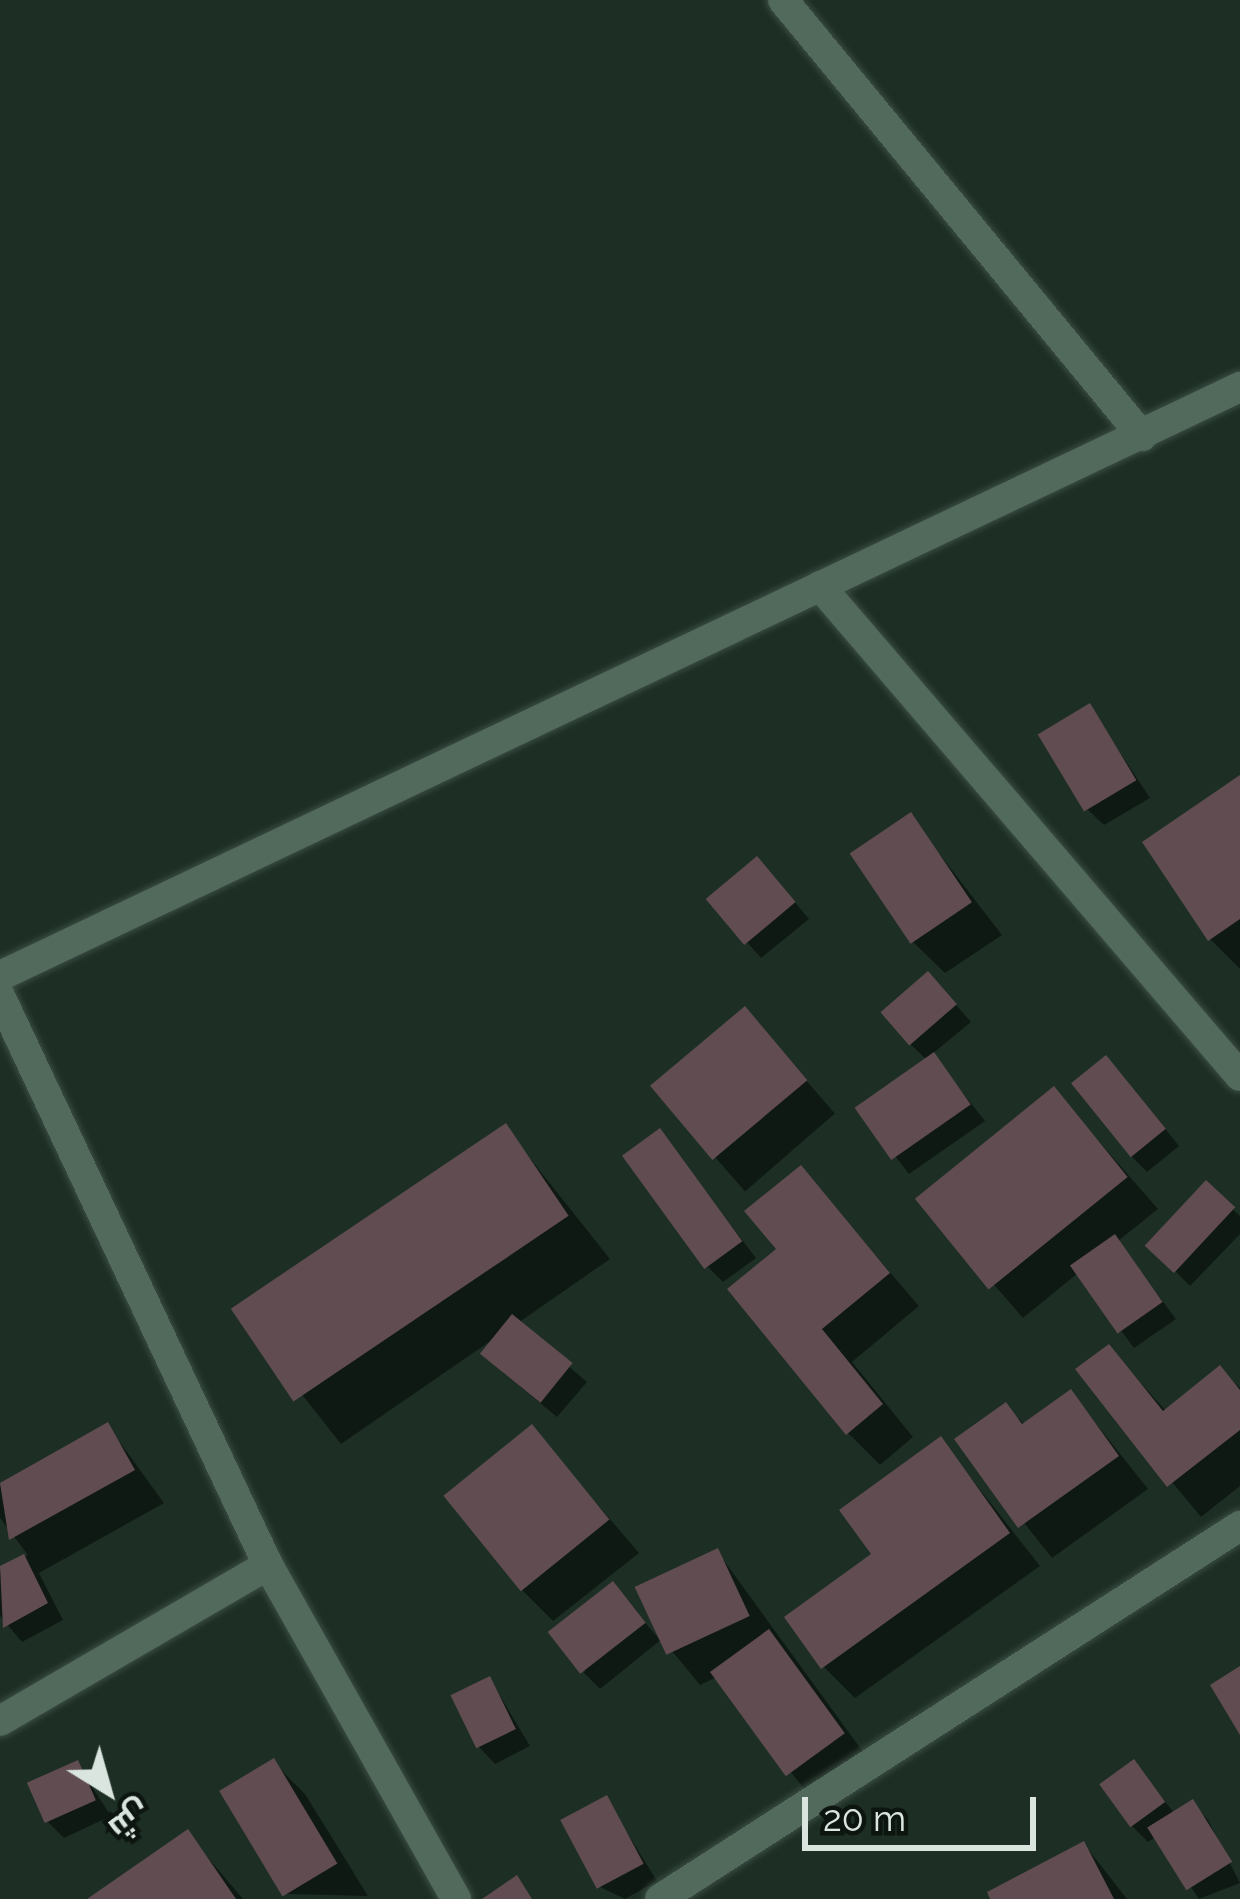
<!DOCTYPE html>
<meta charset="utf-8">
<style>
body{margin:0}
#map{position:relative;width:1240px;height:1899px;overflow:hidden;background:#1d2f25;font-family:Raleway,Cairo,sans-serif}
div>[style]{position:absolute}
.shadow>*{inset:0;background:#0007;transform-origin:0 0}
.building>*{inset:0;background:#614c52;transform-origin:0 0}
.roads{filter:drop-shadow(0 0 3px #3b4c43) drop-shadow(0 0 3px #3b4c43)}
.street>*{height:30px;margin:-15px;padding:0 15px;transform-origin:15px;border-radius:15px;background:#526a5c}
span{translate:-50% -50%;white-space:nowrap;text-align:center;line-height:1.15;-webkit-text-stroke:9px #0d1511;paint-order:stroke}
.north{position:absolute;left:48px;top:1731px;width:120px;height:120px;-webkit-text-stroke:9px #0d1511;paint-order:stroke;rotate:143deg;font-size:33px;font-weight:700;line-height:48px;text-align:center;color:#d9e5de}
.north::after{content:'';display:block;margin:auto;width:42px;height:54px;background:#d9e5de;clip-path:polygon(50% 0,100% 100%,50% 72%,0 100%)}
.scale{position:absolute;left:802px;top:1797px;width:234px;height:54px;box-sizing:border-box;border:6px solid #d9e5de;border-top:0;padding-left:15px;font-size:36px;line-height:42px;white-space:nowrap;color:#d9e5de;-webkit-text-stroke:9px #0d1511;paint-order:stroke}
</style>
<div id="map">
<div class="shadow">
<i style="clip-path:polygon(1090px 707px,1150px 798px,1104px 825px,1087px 809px)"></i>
<i style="clip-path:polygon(1240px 778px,1240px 969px,1210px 939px)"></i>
<i style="clip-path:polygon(910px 816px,1002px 935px,945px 973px,913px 942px)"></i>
<i style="clip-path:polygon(773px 876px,809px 919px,761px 958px,709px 899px)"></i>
<i style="clip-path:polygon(944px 991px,971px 1022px,932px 1054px,985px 1121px,909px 1174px,858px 1108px,927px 1060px,909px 1043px)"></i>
<i style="left:745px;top:1010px;width:137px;height:119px;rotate:49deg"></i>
<i style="clip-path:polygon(1122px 1075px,1179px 1146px,1147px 1172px,1131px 1156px)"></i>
<i style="clip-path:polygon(1054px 1090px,1158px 1209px,1118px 1241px,1176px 1319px,1134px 1348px,1078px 1273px,1023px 1318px,919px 1199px)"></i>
<i style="clip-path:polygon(505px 1127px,610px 1259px,518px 1323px,587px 1382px,557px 1417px,500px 1370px,492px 1340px,341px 1444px,236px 1311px)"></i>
<i style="clip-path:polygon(659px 1132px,756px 1258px,723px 1282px,706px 1265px)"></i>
<i style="clip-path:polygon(801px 1169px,919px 1306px,852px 1362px,913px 1437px,880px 1465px,848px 1433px,780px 1249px)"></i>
<i style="clip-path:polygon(1206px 1184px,1240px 1216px,1240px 1234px,1190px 1286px,1148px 1244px)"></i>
<i style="clip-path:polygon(1109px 1348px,1167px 1412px,1220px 1369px,1240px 1388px,1240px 1486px,1201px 1517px,1079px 1370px)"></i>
<i style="clip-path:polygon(1071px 1392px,1148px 1489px,1052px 1558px,958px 1440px,1006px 1406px,1025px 1425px)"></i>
<i style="clip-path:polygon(108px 1426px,164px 1503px,39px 1573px,63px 1620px,22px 1642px,0 1616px,0 1569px,28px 1555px,0 1518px,0 1486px)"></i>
<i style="clip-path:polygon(532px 1428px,639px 1553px,553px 1621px,521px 1589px)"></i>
<i style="clip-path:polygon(941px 1440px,1040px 1566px,855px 1698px,824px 1667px)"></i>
<i style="clip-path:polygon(717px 1551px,874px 1767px,818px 1807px,717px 1677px,700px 1685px,662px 1639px,600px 1689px,584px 1673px,613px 1585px,659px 1639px)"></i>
<i style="clip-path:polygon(490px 1679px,530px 1746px,495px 1764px,479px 1747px)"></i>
<i style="clip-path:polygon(273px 1762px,305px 1794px,368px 1896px,286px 1894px)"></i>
<i style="clip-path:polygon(1134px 1763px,1175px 1814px,1192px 1803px,1208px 1820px,1240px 1883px,1199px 1899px,1157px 1836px,1148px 1842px,1132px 1826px)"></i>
<i style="clip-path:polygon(77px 1764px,111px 1816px,64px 1838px,48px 1822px)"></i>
<i style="clip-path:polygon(606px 1799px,657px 1881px,625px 1899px,600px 1887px)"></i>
<i style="clip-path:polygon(187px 1833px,243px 1899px,93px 1899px)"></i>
<i style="clip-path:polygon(1084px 1844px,1127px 1899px,994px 1899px)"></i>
</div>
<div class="building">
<i style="left:1090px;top:703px;width:90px;height:61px;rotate:59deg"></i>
<i style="clip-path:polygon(1240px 775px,1240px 919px,1208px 941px,1142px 842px)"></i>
<i style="left:911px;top:812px;width:109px;height:74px;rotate:56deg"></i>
<i style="left:757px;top:856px;width:60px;height:67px;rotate:50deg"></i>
<i style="left:928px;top:971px;width:44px;height:63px;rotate:49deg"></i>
<i style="left:745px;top:1006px;width:97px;height:124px;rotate:50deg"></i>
<i style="left:934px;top:1052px;width:64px;height:97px;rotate:55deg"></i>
<i style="left:1106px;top:1055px;width:95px;height:45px;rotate:51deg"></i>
<i style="left:1054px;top:1086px;width:117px;height:179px;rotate:51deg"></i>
<i style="left:506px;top:1123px;width:112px;height:332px;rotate:56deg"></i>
<i style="left:660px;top:1128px;width:140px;height:47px;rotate:54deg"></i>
<i style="clip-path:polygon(801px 1165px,890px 1273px,822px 1329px,883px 1404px,846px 1435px,727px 1289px,776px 1249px,744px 1211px)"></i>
<i style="left:1206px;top:1180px;width:40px;height:90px;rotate:43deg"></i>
<i style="left:1115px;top:1234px;width:83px;height:55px;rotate:55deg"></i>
<i style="left:512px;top:1314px;width:78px;height:51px;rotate:39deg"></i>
<i style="clip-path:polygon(1109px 1344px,1163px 1411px,1220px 1365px,1240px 1390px,1240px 1430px,1167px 1487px,1075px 1369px)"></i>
<i style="clip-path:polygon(1071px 1389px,1119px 1456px,1018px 1528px,954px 1439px,1006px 1402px,1022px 1424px)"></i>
<i style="clip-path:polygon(108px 1422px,135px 1470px,9px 1540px,0 1483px)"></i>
<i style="left:532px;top:1424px;width:123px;height:114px;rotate:51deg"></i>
<i style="clip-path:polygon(941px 1436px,1010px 1533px,821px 1669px,784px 1617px,871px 1554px,839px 1510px)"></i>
<i style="left:718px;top:1548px;width:75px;height:92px;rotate:65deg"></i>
<i style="clip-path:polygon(24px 1554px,48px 1603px,3px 1628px,0 1566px)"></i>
<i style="left:613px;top:1581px;width:53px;height:83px;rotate:52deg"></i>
<i style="left:769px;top:1629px;width:129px;height:73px;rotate:54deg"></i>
<i style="clip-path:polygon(1240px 1666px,1240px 1735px,1210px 1685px)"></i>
<i style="left:490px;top:1676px;width:59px;height:44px;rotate:64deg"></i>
<i style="left:274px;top:1758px;width:123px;height:64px;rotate:59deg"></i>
<i style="left:1134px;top:1759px;width:53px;height:43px;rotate:54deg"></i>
<i style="left:78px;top:1760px;width:44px;height:56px;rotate:66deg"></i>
<i style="left:607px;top:1795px;width:78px;height:53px;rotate:62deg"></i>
<i style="left:1193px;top:1799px;width:74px;height:54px;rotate:58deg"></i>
<i style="clip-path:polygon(188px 1829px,236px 1899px,87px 1899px)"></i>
<i style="clip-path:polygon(1084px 1841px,1114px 1899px,990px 1899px,987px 1892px)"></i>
<i style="clip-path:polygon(517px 1875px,532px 1899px,482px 1899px)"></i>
</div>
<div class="roads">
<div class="street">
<i style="left:783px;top:0;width:565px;rotate:50.53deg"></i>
<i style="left:820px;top:586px;width:645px;rotate:49.4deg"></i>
<i style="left:0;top:976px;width:1373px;rotate:-25.41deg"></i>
<i style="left:0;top:996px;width:629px;rotate:64.78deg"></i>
<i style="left:268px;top:1565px;width:383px;rotate:60.6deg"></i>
<i style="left:0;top:1721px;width:310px;rotate:-30.2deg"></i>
<i style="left:660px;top:1899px;width:690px;rotate:-32.75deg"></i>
</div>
</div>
<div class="north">ش</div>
<div class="scale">20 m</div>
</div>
